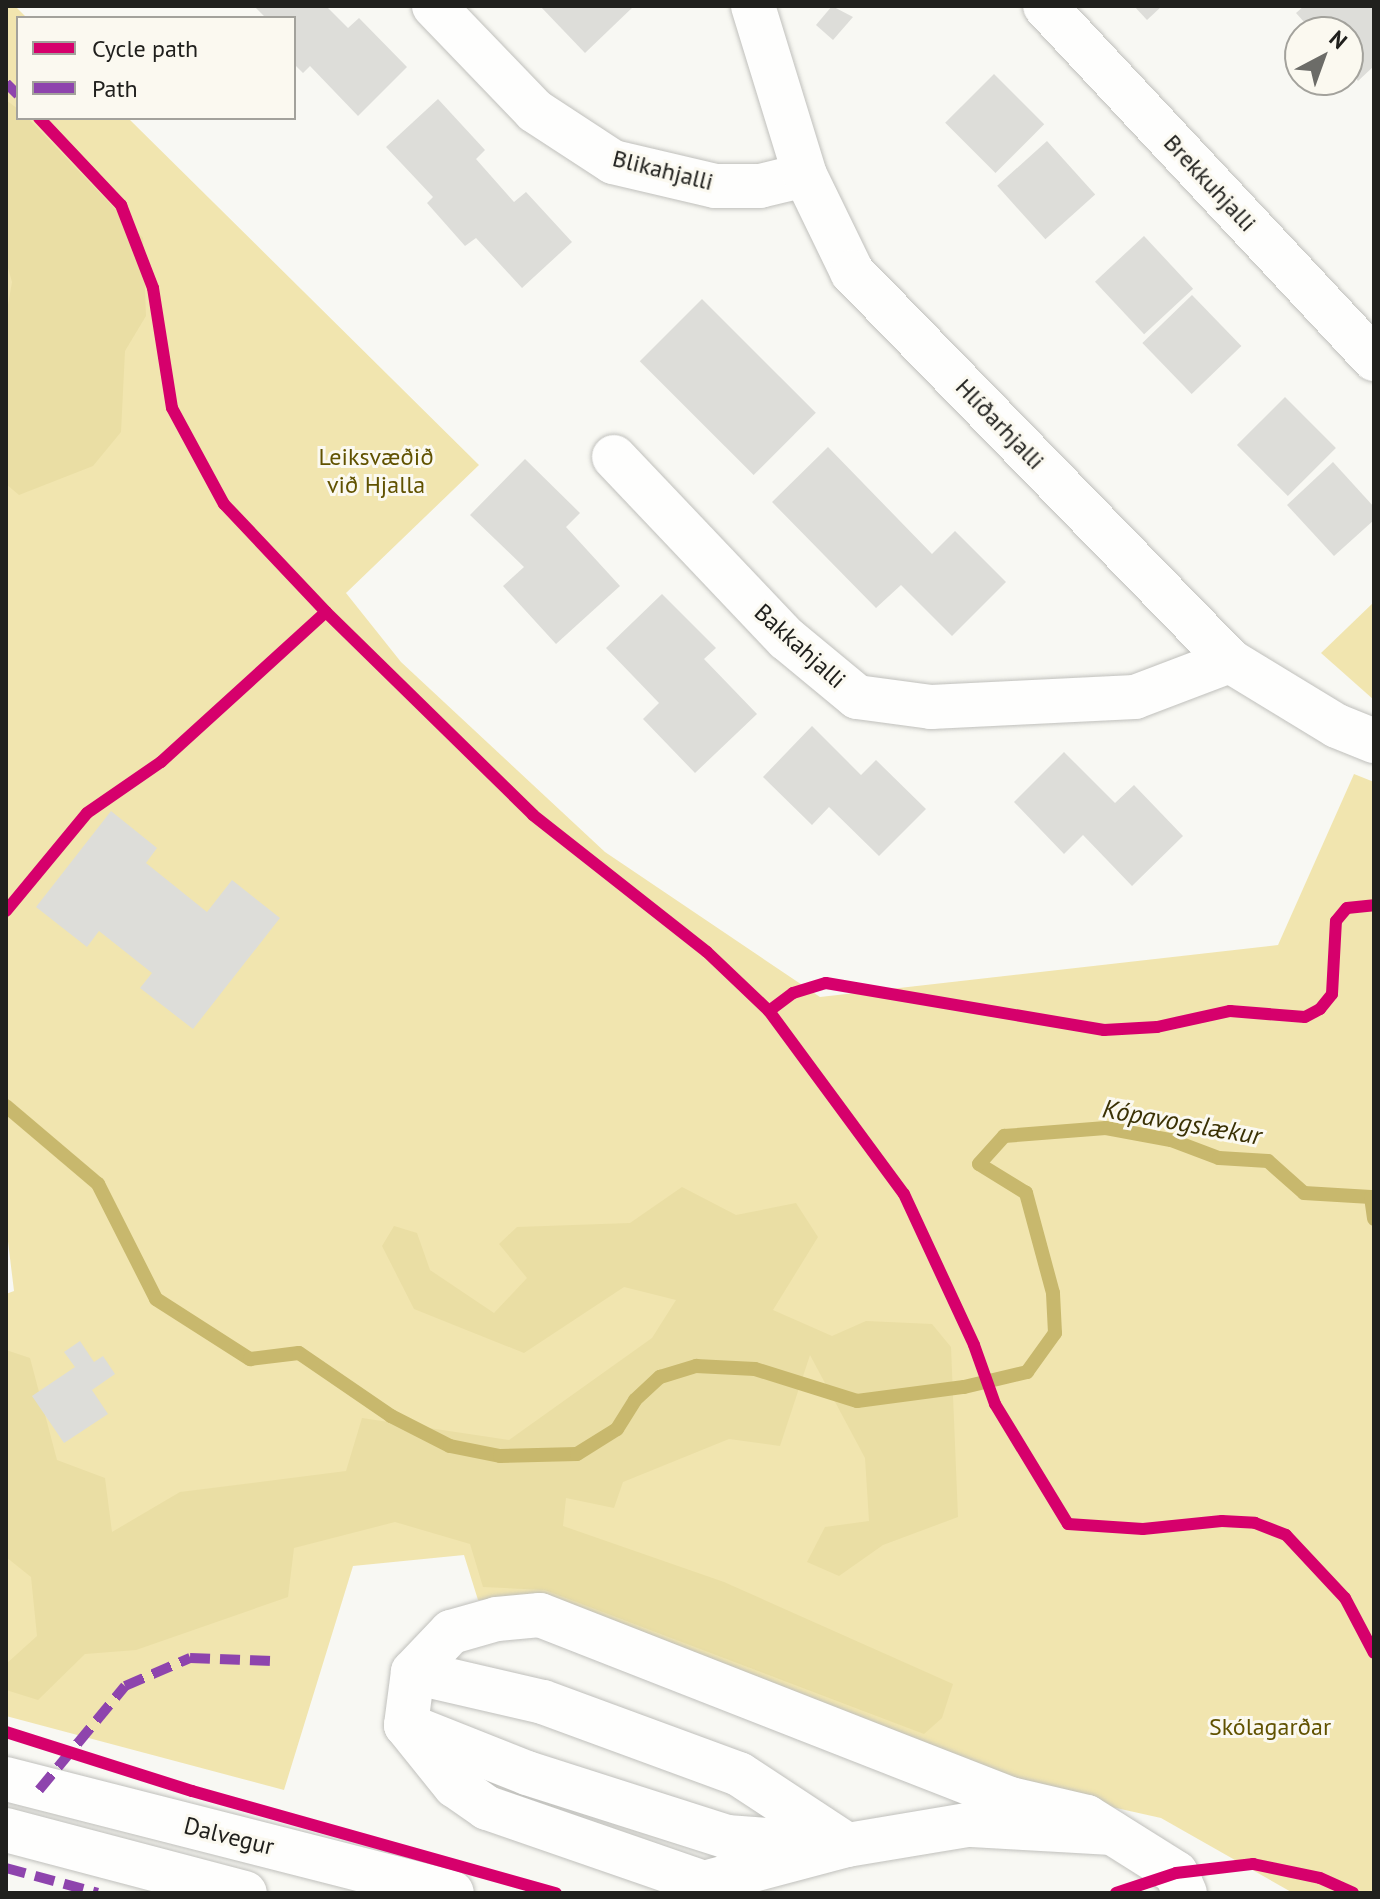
<!DOCTYPE html>
<meta charset="utf-8">
<style>
body{margin:0}
#map{position:relative;width:1380px;height:1899px;overflow:hidden;background:#f8f8f3;font-family:"PT Sans",sans-serif}
div>[style]{position:absolute}
.green>*{inset:0;background:#f1e5af}
.forest>*{inset:0;background:#eadea4}
.stream>*{height:14px;margin:-7px;padding:0 7px;transform-origin:7px;border-radius:7px;background:#c8b86d}
.building>*{inset:0;background:#ddddd9;transform-origin:0 0}
.roads{filter:drop-shadow(0 0 2px #c0c0bc) drop-shadow(0 0 2px #c0c0bc)}
.minor>*{height:44px;margin:-22px;padding:0 22px;transform-origin:22px;border-radius:22px;background:#fefefd}
.quiet>*{height:10px;margin-top:-5px;transform-origin:0;background:repeating-linear-gradient(90deg,#8e44ad 0 20px,transparent 0 30px)}
.cycleway>*{height:12px;margin:-6px;padding:0 6px;transform-origin:6px;border-radius:6px;background:#d6006c}
span{translate:-50% -50%;white-space:nowrap;text-align:center;line-height:1.15;-webkit-text-stroke:6px #fbf9f0;paint-order:stroke}
.street-label{font-size:24px;color:#20201d}
.park-label{font-size:24px;color:#615200}
.water-label{font-size:26px;color:#3a3104;font-style:italic}
.frame{position:absolute;inset:0;border:8px solid #20201d;pointer-events:none}
.legend{position:absolute;left:16px;top:16px;width:280px;height:104px;box-sizing:border-box;background:#fbf9f0;border:2px solid #a3a29c;margin:0;padding:10px 14px;list-style:none;font-size:24px;color:#20201d}
.legend li{display:flex;align-items:center;gap:16px;height:40px}
.legend b{width:40px;border:2px solid #a3a29c}
.north{position:absolute;left:1284px;top:16px;width:80px;height:80px;box-sizing:border-box;background:#fbf9f0;border:2px solid #a3a29c;border-radius:50%;rotate:41deg;font-size:22px;font-weight:700;line-height:32px;text-align:center;color:#20201d}
.north::after{content:'';display:block;margin:auto;width:28px;height:36px;background:#6c6c68;clip-path:polygon(50% 0,100% 100%,50% 72%,0 100%)}
</style>
<div id="map">
<div class="green">
<i style="clip-path:polygon(6px 6px,15px 6px,27px 18px,18px 18px,18px 118px,128px 118px,479px 465px,346px 593px,401px 662px,605px 852px,820px 997px,1278px 945px,1354px 774px,1374px 782px,1374px 1893px,1293px 1893px,1161px 1818px,1013px 1785px,541px 1599px,478px 1600px,464px 1555px,353px 1566px,284px 1790px,6px 1716px,6px 1294px,14px 1291px,6px 1225px)"></i>
<i style="clip-path:polygon(1374px 602px,1374px 700px,1321px 653px)"></i>
</div>
<div class="forest">
<i style="clip-path:polygon(6px 100px,18px 109px,18px 118px,28px 118px,143px 238px,146px 316px,125px 351px,121px 432px,93px 466px,19px 495px,6px 484px,6px 317px,12px 282px,6px 261px)"></i>
<i style="clip-path:polygon(682px 1187px,736px 1215px,796px 1203px,818px 1237px,773px 1310px,832px 1336px,866px 1321px,932px 1324px,951px 1347px,958px 1517px,883px 1545px,839px 1576px,807px 1562px,825px 1527px,869px 1521px,865px 1458px,810px 1355px,780px 1446px,729px 1439px,623px 1482px,614px 1508px,566px 1498px,563px 1526px,724px 1582px,953px 1684px,942px 1718px,924px 1734px,545px 1590px,483px 1587px,470px 1544px,395px 1522px,294px 1548px,288px 1597px,136px 1650px,85px 1654px,38px 1700px,6px 1690px,6px 1664px,37px 1636px,31px 1577px,6px 1557px,6px 1350px,30px 1358px,57px 1460px,105px 1478px,112px 1532px,180px 1492px,346px 1471px,362px 1418px,509px 1440px,652px 1338px,676px 1300px,624px 1287px,524px 1353px,414px 1309px,382px 1246px,394px 1226px,417px 1233px,430px 1270px,494px 1313px,527px 1278px,499px 1244px,517px 1227px,630px 1223px)"></i>
</div>
<div class="stream">
<i style="left:6px;top:1106px;width:121px;rotate:40.3deg"></i>
<i style="left:98px;top:1184px;width:129px;rotate:63.2deg"></i>
<i style="left:156px;top:1299px;width:112px;rotate:32.6deg"></i>
<i style="left:250px;top:1359px;width:49px;rotate:-7deg"></i>
<i style="left:299px;top:1353px;width:112px;rotate:34.4deg"></i>
<i style="left:391px;top:1416px;width:66px;rotate:27deg"></i>
<i style="left:450px;top:1446px;width:51px;rotate:11.3deg"></i>
<i style="left:500px;top:1456px;width:77px;rotate:-1.5deg"></i>
<i style="left:577px;top:1454px;width:47px;rotate:-32deg"></i>
<i style="left:617px;top:1429px;width:34px;rotate:-58deg"></i>
<i style="left:635px;top:1400px;width:34px;rotate:-43deg"></i>
<i style="left:660px;top:1377px;width:38px;rotate:-17deg"></i>
<i style="left:696px;top:1366px;width:59px;rotate:2.9deg"></i>
<i style="left:755px;top:1369px;width:107px;rotate:17.4deg"></i>
<i style="left:857px;top:1401px;width:108px;rotate:-7.5deg"></i>
<i style="left:964px;top:1387px;width:65px;rotate:-13.4deg"></i>
<i style="left:1027px;top:1372px;width:48px;rotate:-54.3deg"></i>
<i style="left:1055px;top:1333px;width:40px;rotate:-92.9deg"></i>
<i style="left:1053px;top:1293px;width:104px;rotate:-105.1deg"></i>
<i style="left:1026px;top:1193px;width:55px;rotate:-148.3deg"></i>
<i style="left:979px;top:1164px;width:38px;rotate:-48deg"></i>
<i style="left:1004px;top:1136px;width:102px;rotate:-4.5deg"></i>
<i style="left:1106px;top:1128px;width:66px;rotate:10.5deg"></i>
<i style="left:1171px;top:1140px;width:51px;rotate:20.6deg"></i>
<i style="left:1219px;top:1158px;width:49px;rotate:3.5deg"></i>
<i style="left:1268px;top:1161px;width:48px;rotate:41.6deg"></i>
<i style="left:1304px;top:1193px;width:67px;rotate:3.4deg"></i>
<i style="left:1371px;top:1197px;width:22px;rotate:82deg"></i>
</div>
<div class="building">
<i style="clip-path:polygon(254px 6px,326px 6px,348px 28px,359px 18px,407px 67px,358px 116px,310px 66px,303px 73px,294px 64px,294px 18px,266px 18px)"></i>
<i style="clip-path:polygon(540px 6px,634px 6px,585px 53px)"></i>
<i style="clip-path:polygon(832px 6px,853px 17px,833px 40px,816px 25px)"></i>
<i style="clip-path:polygon(1134px 6px,1162px 6px,1147px 20px)"></i>
<i style="clip-path:polygon(1304px 6px,1374px 6px,1374px 66px,1358px 81px,1348px 69px,1348px 32px,1313px 32px,1296px 13px)"></i>
<i style="left:994px;top:74px;width:71px;height:69px;rotate:45deg"></i>
<i style="clip-path:polygon(438px 99px,485px 150px,476px 159px,514px 202px,526px 192px,572px 242px,522px 288px,476px 238px,465px 246px,427px 203px,433px 197px,386px 147px)"></i>
<i style="left:1047px;top:141px;width:72px;height:67px;rotate:48deg"></i>
<i style="left:1144px;top:236px;width:72px;height:67px;rotate:47deg"></i>
<i style="left:1192px;top:295px;width:71px;height:69px;rotate:46deg"></i>
<i style="left:702px;top:299px;width:161px;height:88px;rotate:45deg"></i>
<i style="left:1285px;top:397px;width:72px;height:68px;rotate:45deg"></i>
<i style="clip-path:polygon(828px 447px,932px 554px,955px 531px,1006px 582px,952px 636px,901px 585px,876px 608px,772px 502px)"></i>
<i style="clip-path:polygon(525px 459px,580px 513px,566px 527px,620px 586px,556px 644px,503px 586px,524px 567px,470px 515px)"></i>
<i style="clip-path:polygon(1333px 462px,1374px 507px,1374px 520px,1334px 556px,1287px 505px)"></i>
<i style="clip-path:polygon(662px 594px,716px 648px,704px 659px,757px 714px,695px 773px,643px 719px,659px 703px,606px 648px)"></i>
<i style="clip-path:polygon(812px 726px,861px 775px,876px 760px,926px 809px,879px 856px,829px 807px,812px 825px,763px 777px)"></i>
<i style="clip-path:polygon(1064px 752px,1115px 803px,1134px 785px,1183px 836px,1132px 886px,1083px 835px,1064px 854px,1014px 802px)"></i>
<i style="clip-path:polygon(111px 811px,157px 848px,146px 863px,207px 912px,232px 880px,280px 918px,193px 1029px,140px 988px,152px 973px,99px 931px,87px 947px,36px 907px)"></i>
<i style="clip-path:polygon(80px 1341px,94px 1362px,103px 1356px,115px 1374px,92px 1390px,108px 1414px,64px 1443px,32px 1396px,75px 1367px,64px 1352px)"></i>
</div>
<div class="roads">
<div class="minor">
<i style="left:434px;top:6px;width:146px;rotate:46.1deg"></i>
<i style="left:535px;top:111px;width:93px;rotate:33.2deg"></i>
<i style="left:613px;top:162px;width:105px;rotate:13.2deg"></i>
<i style="left:715px;top:186px;width:45px"></i>
<i style="left:760px;top:186px;width:46px;rotate:-13.7deg"></i>
<i style="left:753px;top:6px;width:177px;rotate:72.9deg"></i>
<i style="left:805px;top:175px;width:108px;rotate:64.1deg"></i>
<i style="left:852px;top:272px;width:542px;rotate:45.82deg"></i>
<i style="left:1230px;top:661px;width:125px;rotate:31.3deg"></i>
<i style="left:1337px;top:726px;width:40px;rotate:22deg"></i>
<i style="left:1045px;top:6px;width:483px;rotate:47deg"></i>
<i style="left:614px;top:457px;width:251px;rotate:46.5deg"></i>
<i style="left:787px;top:639px;width:91px;rotate:39.6deg"></i>
<i style="left:857px;top:697px;width:75px;rotate:7.7deg"></i>
<i style="left:931px;top:707px;width:204px;rotate:-2.8deg"></i>
<i style="left:1135px;top:697px;width:102px;rotate:-20.8deg"></i>
<i style="left:413px;top:1672px;width:133px;rotate:13deg"></i>
<i style="left:543px;top:1702px;width:209px;rotate:20.2deg"></i>
<i style="left:739px;top:1774px;width:129px;rotate:33.3deg"></i>
<i style="left:406px;top:1725px;width:130px;rotate:21.6deg"></i>
<i style="left:527px;top:1773px;width:210px;rotate:17.7deg"></i>
<i style="left:727px;top:1837px;width:93px;rotate:4.3deg"></i>
<i style="left:6px;top:1779px;width:460px;rotate:14.3deg"></i>
<i style="left:6px;top:1830px;width:247px;rotate:14.8deg"></i>
<i style="left:1112px;top:1833px;width:145px;rotate:-176.8deg"></i>
<i style="left:967px;top:1825px;width:122px;rotate:170.5deg"></i>
<i style="left:847px;top:1845px;width:148px;rotate:165.1deg"></i>
<i style="left:704px;top:1883px;width:230px;rotate:-160.9deg"></i>
<i style="left:487px;top:1808px;width:39px;rotate:-145deg"></i>
<i style="left:455px;top:1786px;width:78px;rotate:-128.8deg"></i>
<i style="left:406px;top:1725px;width:53px;rotate:-82.5deg"></i>
<i style="left:413px;top:1672px;width:55px;rotate:-46.5deg"></i>
<i style="left:451px;top:1632px;width:48px;rotate:-15.8deg"></i>
<i style="left:497px;top:1619px;width:43px;rotate:-5.3deg"></i>
<i style="left:540px;top:1615px;width:505px;rotate:21.38deg"></i>
<i style="left:1010px;top:1799px;width:79px;rotate:13.2deg"></i>
<i style="left:1087px;top:1817px;width:105px;rotate:32.2deg"></i>
<i style="left:1176px;top:1873px;width:22px;rotate:66deg"></i>
</div>
</div>
<div class="quiet">
<i style="left:6px;top:83px;width:17px;rotate:45deg"></i>
<i style="left:39px;top:1790px;width:135px;rotate:-50.4deg"></i>
<i style="left:125px;top:1686px;width:71px;rotate:-23.3deg"></i>
<i style="left:190px;top:1658px;width:83px;rotate:2.1deg"></i>
<i style="left:6px;top:1868px;width:95px;rotate:15.2deg"></i>
</div>
<div class="cycleway">
<i style="left:39px;top:118px;width:120px;rotate:46.7deg"></i>
<i style="left:121px;top:205px;width:89px;rotate:68.9deg"></i>
<i style="left:153px;top:288px;width:121px;rotate:81deg"></i>
<i style="left:172px;top:408px;width:109px;rotate:61.6deg"></i>
<i style="left:224px;top:504px;width:149px;rotate:46.6deg"></i>
<i style="left:326px;top:612px;width:290px;rotate:44.4deg"></i>
<i style="left:533px;top:815px;width:221px;rotate:38.2deg"></i>
<i style="left:707px;top:952px;width:86px;rotate:43.6deg"></i>
<i style="left:769px;top:1011px;width:227px;rotate:53.6deg"></i>
<i style="left:904px;top:1194px;width:166px;rotate:65.1deg"></i>
<i style="left:974px;top:1345px;width:63px;rotate:70.4deg"></i>
<i style="left:995px;top:1404px;width:140px;rotate:58.7deg"></i>
<i style="left:1068px;top:1524px;width:75px;rotate:3.8deg"></i>
<i style="left:1143px;top:1529px;width:79px;rotate:-5.8deg"></i>
<i style="left:1222px;top:1521px;width:33px;rotate:3deg"></i>
<i style="left:1255px;top:1523px;width:33px;rotate:21deg"></i>
<i style="left:1286px;top:1535px;width:86px;rotate:46.9deg"></i>
<i style="left:1345px;top:1598px;width:62px;rotate:62.2deg"></i>
<i style="left:6px;top:911px;width:127px;rotate:-50.4deg"></i>
<i style="left:87px;top:813px;width:90px;rotate:-34.6deg"></i>
<i style="left:161px;top:762px;width:223px;rotate:-42.3deg"></i>
<i style="left:769px;top:1011px;width:30px;rotate:-37deg"></i>
<i style="left:793px;top:993px;width:34px;rotate:-17deg"></i>
<i style="left:826px;top:983px;width:282px;rotate:9.6deg"></i>
<i style="left:1104px;top:1030px;width:53px;rotate:-3.2deg"></i>
<i style="left:1157px;top:1027px;width:75px;rotate:-12.4deg"></i>
<i style="left:1230px;top:1011px;width:75px;rotate:4.6deg"></i>
<i style="left:1305px;top:1017px;width:17px;rotate:-28deg"></i>
<i style="left:1320px;top:1009px;width:19px;rotate:-51deg"></i>
<i style="left:1332px;top:994px;width:73px;rotate:-86.9deg"></i>
<i style="left:1336px;top:921px;width:17px;rotate:-50deg"></i>
<i style="left:1347px;top:908px;width:27px;rotate:-6deg"></i>
<i style="left:6px;top:1732px;width:195px;rotate:17.6deg"></i>
<i style="left:192px;top:1791px;width:378px;rotate:15.7deg"></i>
<i style="left:1116px;top:1893px;width:63px;rotate:-18.4deg"></i>
<i style="left:1176px;top:1873px;width:78px;rotate:-6.7deg"></i>
<i style="left:1253px;top:1864px;width:68px;rotate:11.8deg"></i>
<i style="left:1320px;top:1878px;width:36px;rotate:24deg"></i>
</div>
<div class="street-label">
<span style="left:663px;top:170px;rotate:14deg">Blikahjalli</span>
<span style="left:1210px;top:183px;rotate:47deg">Brekkuhjalli</span>
<span style="left:1000px;top:424px;rotate:46deg">Hlíðarhjalli</span>
<span style="left:800px;top:646px;rotate:42deg">Bakkahjalli</span>
<span style="left:229px;top:1836px;rotate:14deg">Dalvegur</span>
</div>
<div class="park-label">
<span style="left:376px;top:471px">Leiksvæðið<br>við Hjalla</span>
<span style="left:1270px;top:1727px">Skólagarðar</span>
</div>
<div class="water-label">
<span style="left:1182px;top:1122px;rotate:10deg">Kópavogslækur</span>
</div>
<div class="frame"></div>
<ul class="legend">
<li><b style="height:10px;background:#d6006c"></b>Cycle path</li>
<li><b style="height:10px;background:#8e44ad"></b>Path</li>
</ul>
<div class="north">N</div>
</div>
